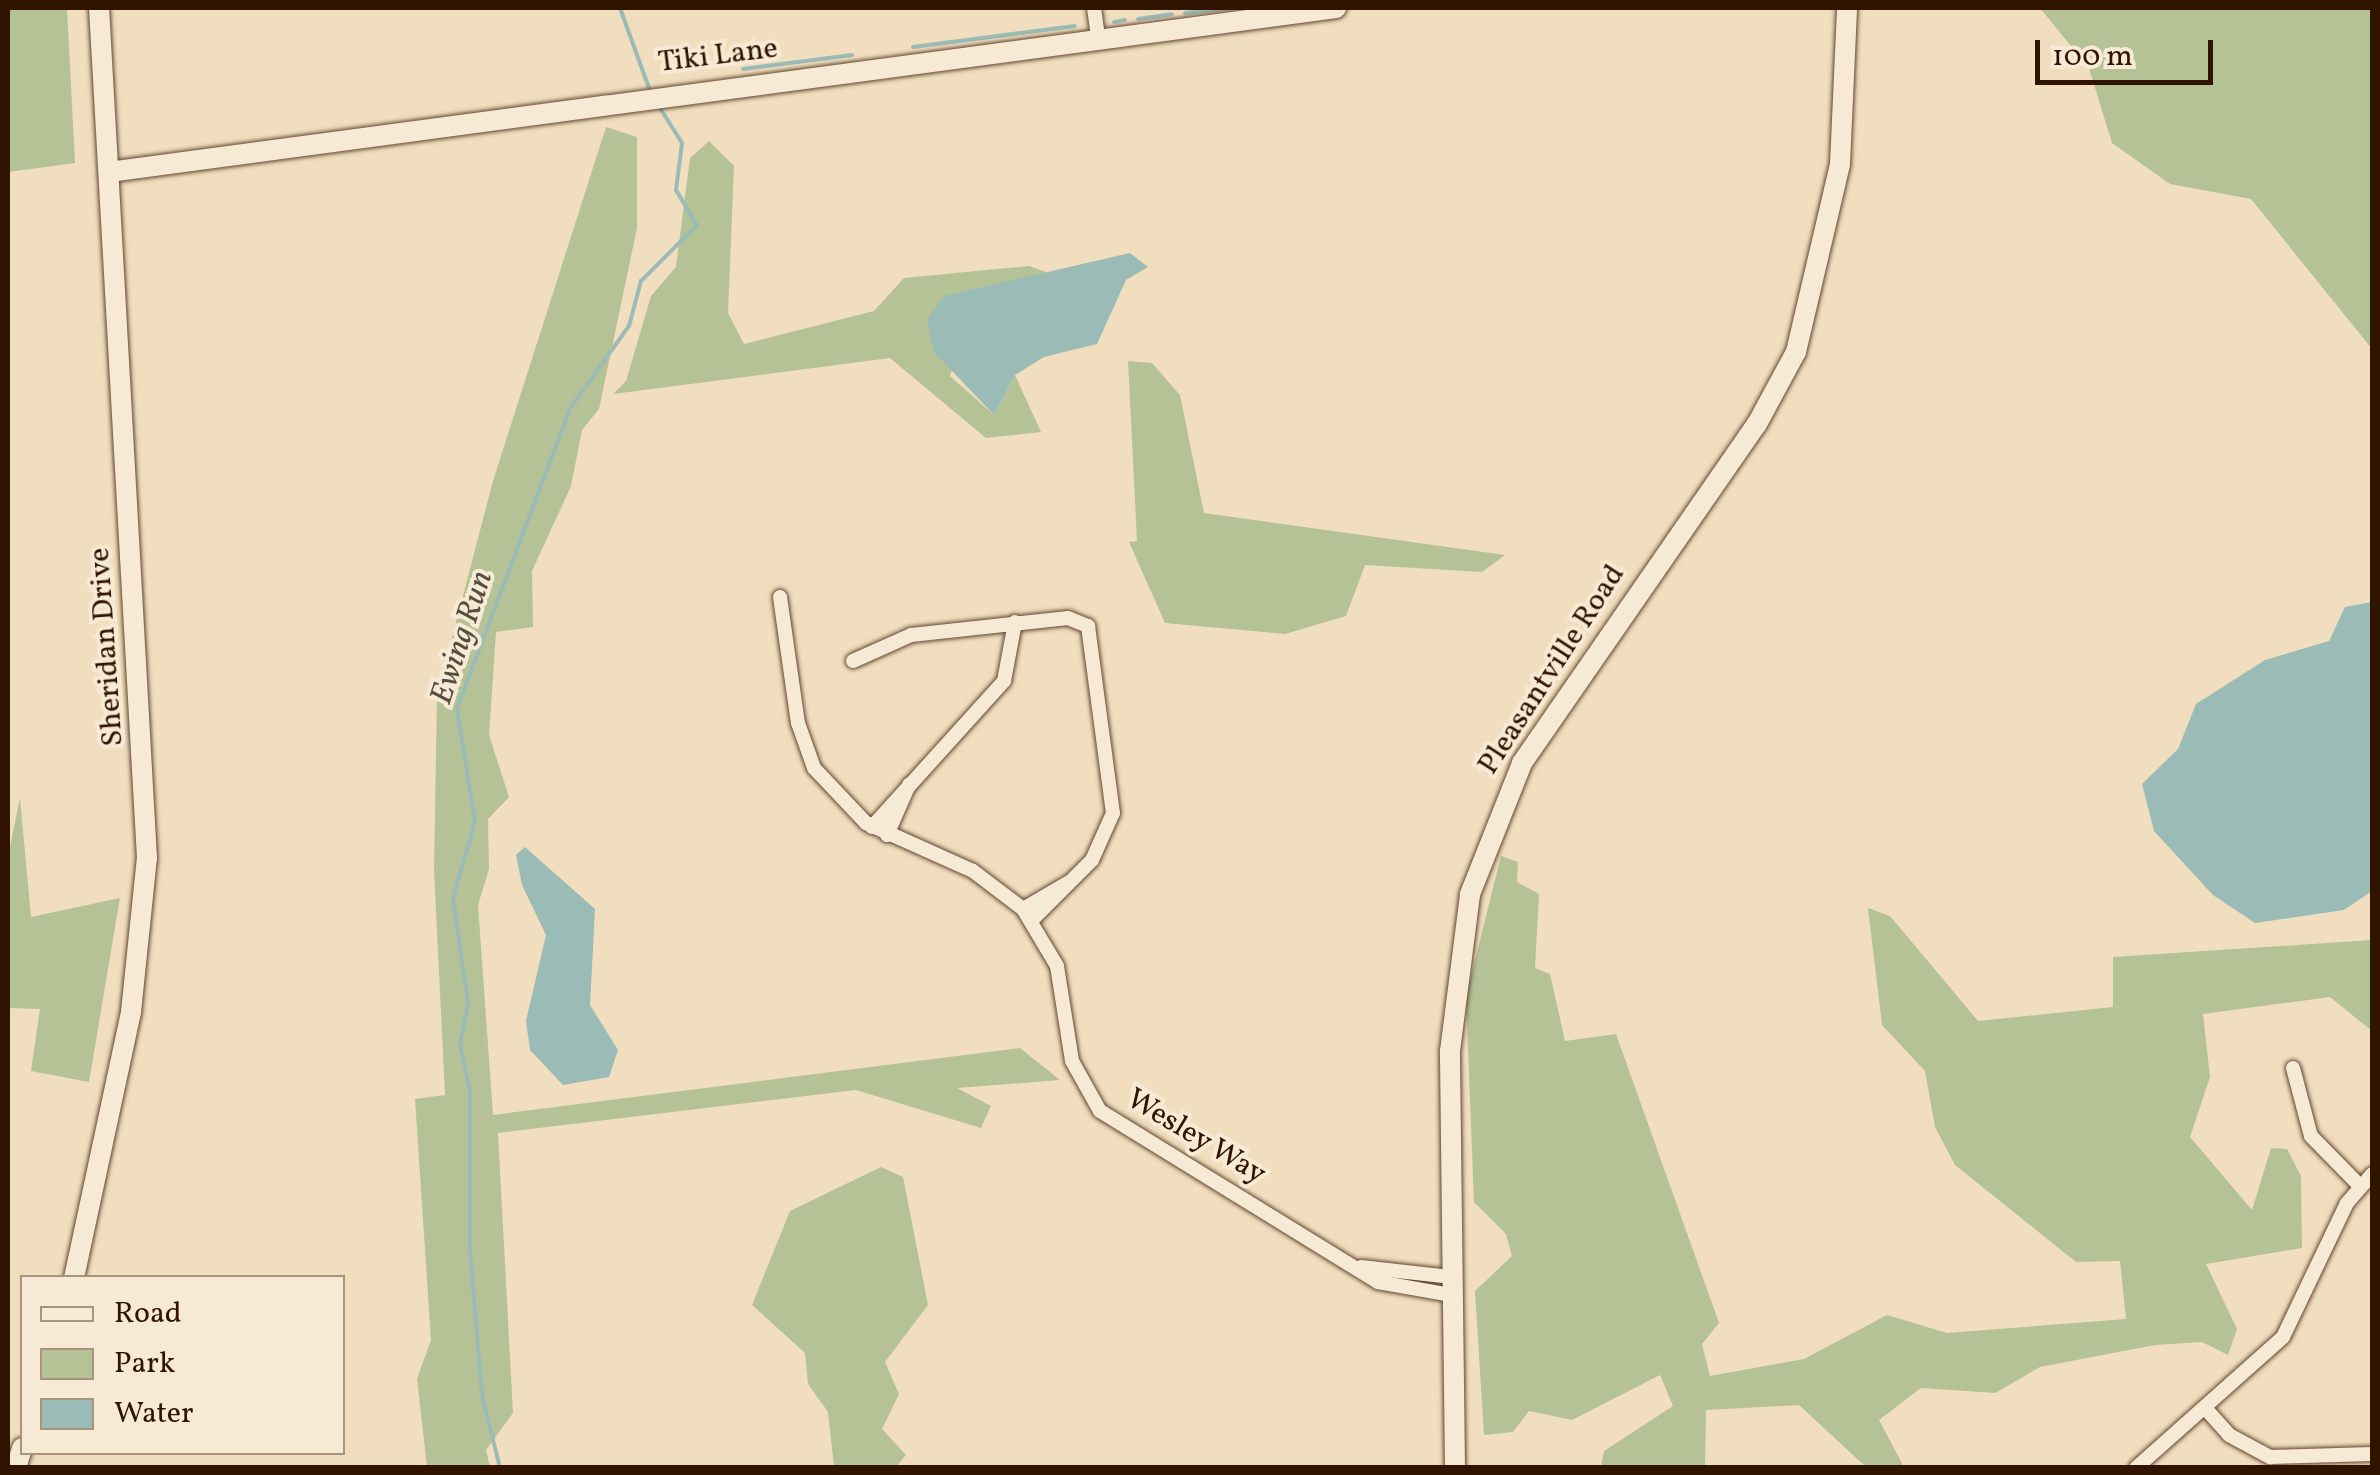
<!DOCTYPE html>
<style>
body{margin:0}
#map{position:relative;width:2380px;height:1475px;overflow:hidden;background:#f1debe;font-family:Vollkorn,serif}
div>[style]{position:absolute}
.green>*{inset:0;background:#b4c296}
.water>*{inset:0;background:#9bbbb6}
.stream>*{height:4px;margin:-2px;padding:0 2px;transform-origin:2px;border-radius:2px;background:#9bbbb6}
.roads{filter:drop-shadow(0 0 2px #614630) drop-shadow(0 0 2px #614630)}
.street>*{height:14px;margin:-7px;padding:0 7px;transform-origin:7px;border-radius:7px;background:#f6ead5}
.secondary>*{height:20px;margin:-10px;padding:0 10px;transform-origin:10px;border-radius:10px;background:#f6ead5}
span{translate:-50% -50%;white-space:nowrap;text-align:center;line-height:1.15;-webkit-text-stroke:8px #f6ead5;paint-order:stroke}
.street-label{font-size:30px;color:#311400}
.water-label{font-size:32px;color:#564e40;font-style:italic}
.frame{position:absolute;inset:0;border:10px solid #311400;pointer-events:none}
.legend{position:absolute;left:20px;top:1275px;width:325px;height:180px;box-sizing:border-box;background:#f6ead5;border:2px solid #a79480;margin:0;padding:12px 18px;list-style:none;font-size:30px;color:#311400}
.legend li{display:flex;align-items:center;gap:20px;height:50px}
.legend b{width:50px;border:2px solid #a79480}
.scale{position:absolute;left:2035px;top:40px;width:178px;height:45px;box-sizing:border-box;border:5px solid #311400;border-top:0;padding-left:12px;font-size:30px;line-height:35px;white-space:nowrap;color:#311400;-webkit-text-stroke:8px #f6ead5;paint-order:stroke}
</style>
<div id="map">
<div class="green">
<i style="clip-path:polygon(8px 8px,67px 8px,75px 163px,8px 172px)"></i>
<i style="clip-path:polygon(2040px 8px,2372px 8px,2372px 349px,2251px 199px,2170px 184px,2112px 143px,2089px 68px)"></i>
<i style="clip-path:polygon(606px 127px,637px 137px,637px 228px,599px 409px,582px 430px,571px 486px,532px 571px,533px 627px,496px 632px,489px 735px,509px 797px,488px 819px,489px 869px,478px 905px,493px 1115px,1020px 1048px,1060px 1080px,957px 1088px,991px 1106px,981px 1128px,856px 1090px,498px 1133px,513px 1413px,486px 1450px,490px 1467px,427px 1467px,417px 1379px,431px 1340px,415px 1099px,445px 1095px,434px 870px,437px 695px,493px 481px)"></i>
<i style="clip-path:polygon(709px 141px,734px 166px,728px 313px,744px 344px,874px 311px,904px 278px,1029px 266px,1057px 276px,973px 290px,950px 376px,994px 415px,1015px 375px,1041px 432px,986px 438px,890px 358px,613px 394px,626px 381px,651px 296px,676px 267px,690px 158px)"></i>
<i style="clip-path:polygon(1128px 361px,1152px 363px,1180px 395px,1204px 513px,1505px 555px,1482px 572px,1365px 565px,1346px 616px,1285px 634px,1165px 623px,1129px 542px,1137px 541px)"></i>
<i style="clip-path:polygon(20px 798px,31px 917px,120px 898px,89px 1082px,31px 1071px,40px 1009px,8px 1008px,8px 857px)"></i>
<i style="clip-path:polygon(1501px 856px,1518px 862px,1517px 882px,1539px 894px,1535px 968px,1550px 974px,1565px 1041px,1616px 1034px,1719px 1323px,1702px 1344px,1710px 1376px,1804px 1359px,1887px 1315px,1947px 1333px,2126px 1319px,2120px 1261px,2076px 1262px,1955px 1165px,1935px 1127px,1925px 1071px,1882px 1025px,1868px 908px,1890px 916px,1978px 1021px,2113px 1007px,2113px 957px,2372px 940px,2372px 1031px,2330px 997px,2203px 1014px,2210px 1077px,2190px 1137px,2252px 1210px,2271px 1148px,2287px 1149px,2301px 1176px,2302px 1248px,2206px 1264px,2237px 1329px,2228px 1355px,2202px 1342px,2155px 1345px,2040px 1367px,1995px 1393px,1921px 1388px,1879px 1420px,1904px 1467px,1866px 1467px,1799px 1405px,1706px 1410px,1705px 1467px,1601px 1467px,1604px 1451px,1673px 1406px,1660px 1375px,1572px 1420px,1529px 1411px,1513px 1432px,1484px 1435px,1475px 1291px,1512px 1256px,1506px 1234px,1474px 1202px,1466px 996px)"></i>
<i style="clip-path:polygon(881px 1167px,903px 1177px,928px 1305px,885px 1362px,899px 1394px,882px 1429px,906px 1455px,896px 1467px,834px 1467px,828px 1412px,808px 1384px,805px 1353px,752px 1305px,790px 1211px)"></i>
</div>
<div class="water">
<i style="clip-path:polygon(1130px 253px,1148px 267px,1126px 280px,1097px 344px,1044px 357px,1015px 375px,994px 415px,934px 352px,927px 320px,944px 296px)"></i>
<i style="clip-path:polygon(2372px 602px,2372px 891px,2344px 910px,2255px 923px,2213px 895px,2154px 831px,2142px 784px,2178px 749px,2196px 704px,2265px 660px,2329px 641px,2345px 607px)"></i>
<i style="clip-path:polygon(525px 847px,595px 909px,590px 1005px,618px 1050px,609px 1077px,563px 1085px,530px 1050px,526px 1021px,546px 935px,522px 885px,516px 855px)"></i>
</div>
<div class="stream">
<i style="left:620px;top:8px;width:88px;rotate:70.1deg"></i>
<i style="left:1185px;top:13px;width:48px;rotate:-5.9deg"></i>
<i style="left:1138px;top:19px;width:34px;rotate:-8deg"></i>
<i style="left:1114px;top:22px;width:11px;rotate:-10deg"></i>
<i style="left:913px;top:47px;width:163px;rotate:-7.4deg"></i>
<i style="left:743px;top:69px;width:110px;rotate:-7.3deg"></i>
<i style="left:500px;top:1468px;width:75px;rotate:-103.9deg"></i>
<i style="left:482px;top:1395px;width:146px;rotate:-94.7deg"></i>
<i style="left:470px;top:1249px;width:158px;rotate:-90deg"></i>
<i style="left:470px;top:1091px;width:48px;rotate:-102deg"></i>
<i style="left:460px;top:1044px;width:42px;rotate:-79deg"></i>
<i style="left:468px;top:1003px;width:106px;rotate:-98.1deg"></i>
<i style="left:453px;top:898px;width:79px;rotate:-73.9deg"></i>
<i style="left:475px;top:822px;width:115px;rotate:-99deg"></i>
<i style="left:457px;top:708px;width:322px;rotate:-69.3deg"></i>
<i style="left:571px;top:407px;width:100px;rotate:-54.4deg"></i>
<i style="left:629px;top:326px;width:47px;rotate:-75.1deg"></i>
<i style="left:641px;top:281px;width:79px;rotate:-45deg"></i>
<i style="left:697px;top:225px;width:41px;rotate:-121deg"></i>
<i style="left:676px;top:190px;width:47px;rotate:-82.7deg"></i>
<i style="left:682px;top:143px;width:41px;rotate:-122.2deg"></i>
</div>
<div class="roads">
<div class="street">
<i style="left:1094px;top:8px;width:30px;rotate:82deg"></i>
<i style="left:780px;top:597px;width:127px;rotate:81.9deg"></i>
<i style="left:798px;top:723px;width:48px;rotate:70.4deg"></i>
<i style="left:814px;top:768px;width:76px;rotate:46.6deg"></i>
<i style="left:866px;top:823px;width:117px;rotate:24.2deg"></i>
<i style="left:973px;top:871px;width:63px;rotate:37.2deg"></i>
<i style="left:1023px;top:909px;width:66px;rotate:59.2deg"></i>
<i style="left:1057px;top:966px;width:96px;rotate:81deg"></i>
<i style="left:1072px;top:1061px;width:57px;rotate:60.8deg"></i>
<i style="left:1100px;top:1111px;width:326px;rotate:31.6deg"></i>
<i style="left:1378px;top:1282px;width:75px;rotate:10deg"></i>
<i style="left:853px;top:661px;width:64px;rotate:-24.1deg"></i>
<i style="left:911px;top:635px;width:158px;rotate:-6.2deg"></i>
<i style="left:1068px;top:618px;width:22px;rotate:22deg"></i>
<i style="left:1088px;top:626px;width:189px;rotate:82.4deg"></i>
<i style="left:1113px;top:813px;width:51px;rotate:114.1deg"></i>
<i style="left:1092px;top:860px;width:85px;rotate:135deg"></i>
<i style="left:872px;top:827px;width:197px;rotate:-47.9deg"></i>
<i style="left:1004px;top:681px;width:60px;rotate:-79.4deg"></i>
<i style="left:887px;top:835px;width:55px;rotate:-66.3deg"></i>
<i style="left:1023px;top:909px;width:53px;rotate:-30.4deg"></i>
<i style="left:2293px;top:1068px;width:70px;rotate:75.2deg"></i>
<i style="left:2311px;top:1136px;width:70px;rotate:45.6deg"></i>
<i style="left:1361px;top:1267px;width:92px;rotate:6.3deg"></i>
<i style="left:2205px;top:1408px;width:36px;rotate:48deg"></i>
<i style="left:2229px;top:1435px;width:47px;rotate:28.2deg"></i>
<i style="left:2270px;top:1457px;width:102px;rotate:-1.7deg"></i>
<i style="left:2136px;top:1468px;width:197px;rotate:-41.7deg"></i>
<i style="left:2283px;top:1337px;width:148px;rotate:-64.5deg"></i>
<i style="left:2347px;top:1203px;width:38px;rotate:-49deg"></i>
</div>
<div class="secondary">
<i style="left:109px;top:172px;width:1238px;rotate:-7.61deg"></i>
<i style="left:74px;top:1278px;width:272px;rotate:-77.9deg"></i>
<i style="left:131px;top:1012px;width:155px;rotate:-84.1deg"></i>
<i style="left:147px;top:858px;width:851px;rotate:-93.23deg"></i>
<i style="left:16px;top:1468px;width:21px;rotate:-73deg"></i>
<i style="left:1455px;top:1468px;width:417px;rotate:-90.7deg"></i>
<i style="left:1450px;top:1051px;width:158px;rotate:-82.7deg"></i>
<i style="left:1470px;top:894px;width:141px;rotate:-68.3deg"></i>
<i style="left:1522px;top:763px;width:412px;rotate:-55.3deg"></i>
<i style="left:1757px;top:424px;width:82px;rotate:-61.6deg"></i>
<i style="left:1796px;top:352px;width:193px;rotate:-76.8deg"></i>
<i style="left:1840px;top:164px;width:156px;rotate:-87.4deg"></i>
</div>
</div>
<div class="street-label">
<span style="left:718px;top:56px;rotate:-7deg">Tiki Lane</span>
<span style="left:107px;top:647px;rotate:-94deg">Sheridan Drive</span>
<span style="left:1552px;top:670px;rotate:-57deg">Pleasantville Road</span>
<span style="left:1196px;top:1137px;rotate:31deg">Wesley Way</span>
</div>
<div class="water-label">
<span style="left:463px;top:638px;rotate:-72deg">Ewing Run</span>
</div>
<div class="frame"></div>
<ul class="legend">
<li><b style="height:12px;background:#f6ead5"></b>Road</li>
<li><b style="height:28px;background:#b4c296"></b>Park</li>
<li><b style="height:28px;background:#9bbbb6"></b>Water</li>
</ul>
<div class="scale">100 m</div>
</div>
